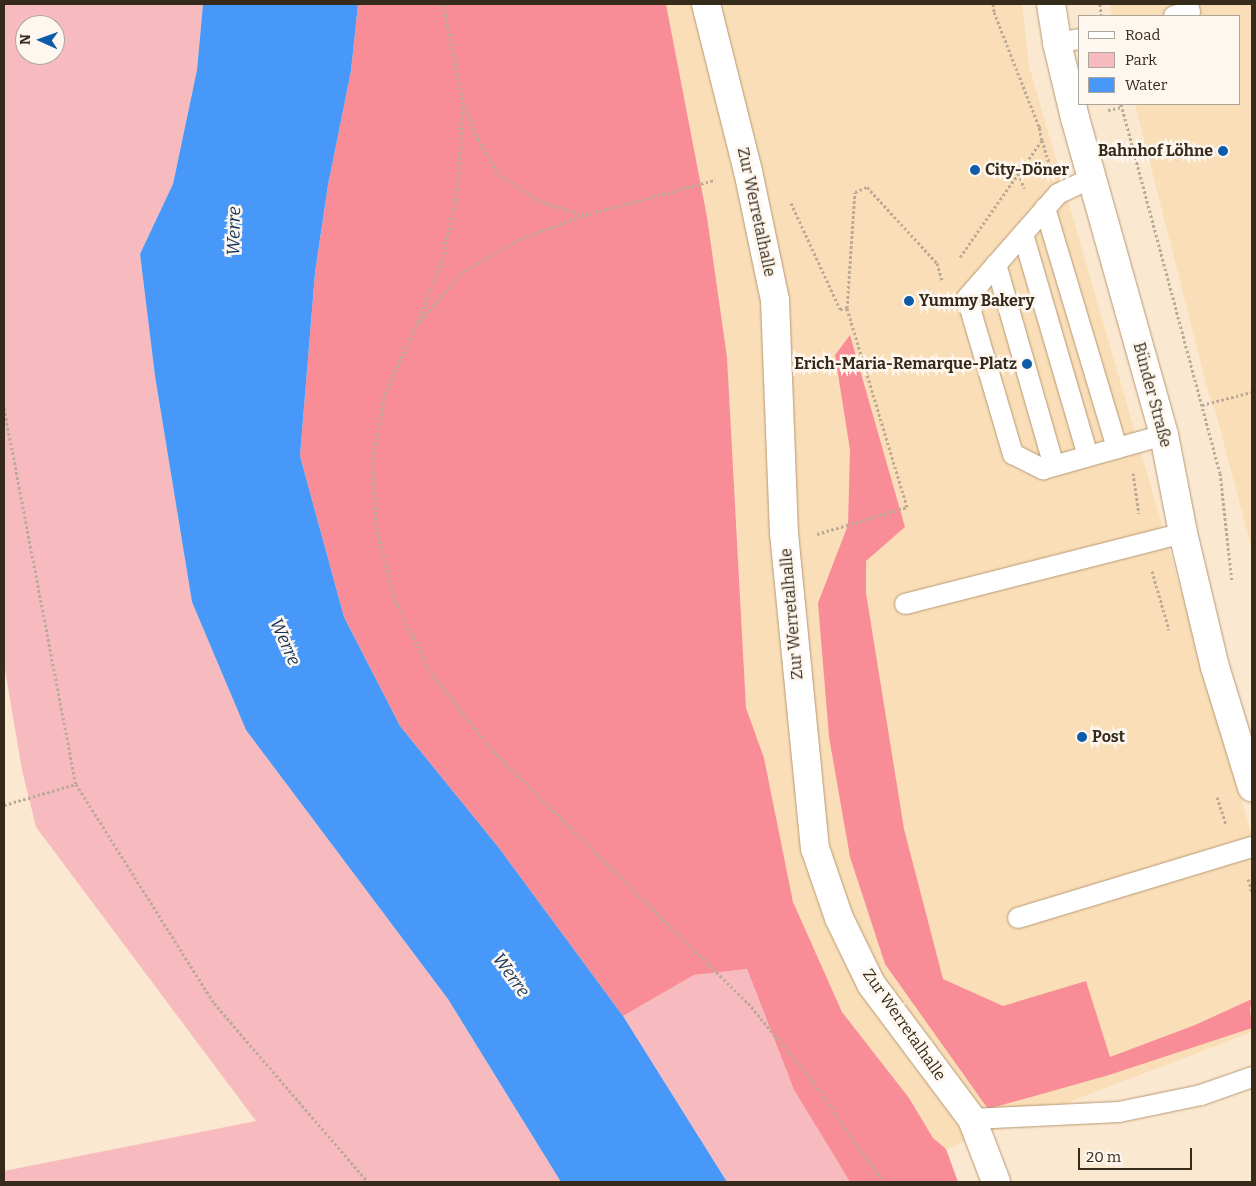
<!DOCTYPE html>
<meta charset="utf-8">
<style>
body{margin:0}
#map{position:relative;width:1256px;height:1186px;overflow:hidden;background:#fbe8d0;font-family:Bitter,serif}
div>[style]{position:absolute}
.built>*{inset:0;background:#fadeb8}
.green>*{inset:0;background:#f7bbbf}
.forest>*{inset:0;background:#f98d97}
.water>*{inset:0;background:#4798f9}
.path>*{height:3px;margin-top:-1.5px;transform-origin:0;background:repeating-linear-gradient(90deg,#bbaa95 0 2.5px,transparent 0 5px)}
.roads{filter:drop-shadow(0 0 1px #b69973) drop-shadow(0 0 1px #b69973)}
.lane>*{height:20px;margin:-10px;padding:0 10px;transform-origin:10px;border-radius:10px;background:#fff}
.street>*{height:28px;margin:-14px;padding:0 14px;transform-origin:14px;border-radius:14px;background:#fff}
.secondary>*{height:28px;margin:-14px;padding:0 14px;transform-origin:14px;border-radius:14px;background:#fff}
.dots>*{width:14px;height:14px;translate:-50% -50%;box-sizing:border-box;border:2px solid #fef7ef;border-radius:50%}
span{translate:-50% -50%;white-space:nowrap;text-align:center;line-height:1.15;-webkit-text-stroke:5px #fef7ef;paint-order:stroke}
.poi-label{font-size:16px;color:#362a1a;font-weight:700}
.right{translate:-100% -50%;text-align:right}
.left{translate:0 -50%;text-align:left}
.street-label{font-size:16px;color:#362a1a}
.water-label{font-size:18px;color:#123258;font-style:italic}
.frame{position:absolute;inset:0;border:5px solid #362a1a;pointer-events:none}
.legend{position:absolute;left:1078px;top:15px;width:162px;height:90px;box-sizing:border-box;background:#fef7ef;border:1px solid #aea59a;margin:0;padding:6px 9px;list-style:none;font-size:15px;color:#362a1a}
.legend li{display:flex;align-items:center;gap:10px;height:25px}
.legend b{width:25px;border:1px solid #aea59a}
.north{position:absolute;left:15px;top:15px;width:50px;height:50px;box-sizing:border-box;background:#fef7ef;border:1px solid #aea59a;border-radius:50%;rotate:272deg;font-size:14px;font-weight:700;line-height:20px;text-align:center;color:#362a1a}
.north::after{content:'';display:block;margin:auto;width:18px;height:22px;background:#0e5baa;clip-path:polygon(50% 0,100% 100%,50% 72%,0 100%)}
.scale{position:absolute;left:1078px;top:1148px;width:114px;height:22px;box-sizing:border-box;border:2px solid #362a1a;border-top:0;padding-left:6px;font-size:15px;line-height:18px;white-space:nowrap;color:#362a1a;-webkit-text-stroke:4px #fef7ef;paint-order:stroke}
</style>
<div id="map">
<div class="built">
<i style="clip-path:polygon(666px 4px,1022px 4px,1029px 66px,1252px 836px,1252px 1032px,946px 1149px,933px 1138px,909px 1098px,842px 1012px,793px 902px,764px 758px,746px 708px,727px 357px,707px 217px)"></i>
<i style="clip-path:polygon(1110px 4px,1252px 4px,1252px 550px,1215px 410px,1207px 388px,1135px 104px,1240px 104px,1240px 16px,1112px 16px)"></i>
</div>
<div class="green">
<i style="clip-path:polygon(evenodd,4px 4px,203px 4px,197px 70px,173px 184px,140px 254px,155px 376px,192px 602px,246px 730px,448px 999px,561px 1182px,4px 1182px,4px 1171px,256px 1121px,36px 827px,22px 770px,4px 664px,4px 4px,25px 25px,55px 25px,55px 55px,25px 55px,25px 25px)"></i>
<i style="clip-path:polygon(747px 969px,794px 1090px,850px 1182px,727px 1182px,623px 1016px,694px 975px)"></i>
</div>
<div class="forest">
<i style="clip-path:polygon(358px 4px,666px 4px,707px 217px,727px 357px,746px 708px,764px 758px,793px 902px,842px 1012px,909px 1098px,933px 1138px,946px 1149px,958px 1182px,850px 1182px,794px 1090px,747px 969px,694px 975px,623px 1016px,499px 848px,400px 726px,344px 617px,300px 456px,315px 273px,328px 185px,351px 71px)"></i>
<i style="clip-path:polygon(850px 335px,905px 527px,866px 561px,866px 593px,904px 829px,943px 979px,1003px 1006px,1086px 981px,1110px 1057px,1195px 1025px,1252px 999px,1250px 1010px,1252px 1028px,1109px 1075px,988px 1109px,885px 964px,850px 857px,829px 737px,818px 603px,848px 525px,850px 450px,835px 355px)"></i>
</div>
<div class="water">
<i style="clip-path:polygon(203px 4px,358px 4px,351px 71px,328px 185px,315px 273px,300px 456px,344px 617px,400px 726px,499px 848px,623px 1016px,727px 1182px,561px 1182px,448px 999px,246px 730px,192px 602px,155px 376px,140px 254px,173px 184px,197px 70px)"></i>
</div>
<div class="path">
<i style="left:443px;top:4px;width:100px;rotate:78.5deg"></i>
<i style="left:463px;top:102px;width:86px;rotate:93.3deg"></i>
<i style="left:458px;top:188px;width:74px;rotate:102.5deg"></i>
<i style="left:442px;top:260px;width:69px;rotate:111.3deg"></i>
<i style="left:417px;top:324px;width:76px;rotate:114.9deg"></i>
<i style="left:385px;top:393px;width:70px;rotate:100.7deg"></i>
<i style="left:372px;top:462px;width:69px;rotate:85.9deg"></i>
<i style="left:377px;top:531px;width:72px;rotate:75.6deg"></i>
<i style="left:395px;top:601px;width:80px;rotate:63.4deg"></i>
<i style="left:431px;top:673px;width:104px;rotate:51.3deg"></i>
<i style="left:496px;top:754px;width:354px;rotate:44.7deg"></i>
<i style="left:748px;top:1003px;width:99px;rotate:50.3deg"></i>
<i style="left:811px;top:1079px;width:126px;rotate:55deg"></i>
<i style="left:993px;top:4px;width:8px;rotate:83deg"></i>
<i style="left:994px;top:12px;width:123px;rotate:68.6deg"></i>
<i style="left:1039px;top:127px;width:2px"></i>
<i style="left:1100px;top:4px;width:12px;rotate:85deg"></i>
<i style="left:1121px;top:104px;width:382px;rotate:75deg"></i>
<i style="left:1220px;top:473px;width:110px;rotate:83.7deg"></i>
<i style="left:464px;top:105px;width:37px;rotate:68deg"></i>
<i style="left:478px;top:139px;width:40px;rotate:60.3deg"></i>
<i style="left:498px;top:174px;width:49px;rotate:33.4deg"></i>
<i style="left:539px;top:201px;width:47px;rotate:17.3deg"></i>
<i style="left:1108px;top:110px;width:14px;rotate:-12deg"></i>
<i style="left:1042px;top:140px;width:27px;rotate:73deg"></i>
<i style="left:1019px;top:173px;width:16px;rotate:72deg"></i>
<i style="left:791px;top:203px;width:117px;rotate:65.2deg"></i>
<i style="left:840px;top:309px;width:7px;rotate:-8deg"></i>
<i style="left:847px;top:308px;width:116px;rotate:-86.1deg"></i>
<i style="left:855px;top:192px;width:13px;rotate:-23deg"></i>
<i style="left:867px;top:187px;width:103px;rotate:47.4deg"></i>
<i style="left:937px;top:263px;width:19px;rotate:74deg"></i>
<i style="left:960px;top:257px;width:143px;rotate:-55deg"></i>
<i style="left:1042px;top:140px;width:13px;rotate:-103deg"></i>
<i style="left:419px;top:322px;width:68px;rotate:-48.6deg"></i>
<i style="left:464px;top:271px;width:61px;rotate:-30.3deg"></i>
<i style="left:517px;top:240px;width:72px;rotate:-20.2deg"></i>
<i style="left:585px;top:215px;width:135px;rotate:-15.1deg"></i>
<i style="left:1202px;top:405px;width:52px;rotate:-14.6deg"></i>
<i style="left:4px;top:408px;width:383px;rotate:79.2deg"></i>
<i style="left:76px;top:784px;width:259px;rotate:57.8deg"></i>
<i style="left:214px;top:1003px;width:236px;rotate:49.3deg"></i>
<i style="left:1133px;top:473px;width:41px;rotate:81.7deg"></i>
<i style="left:817px;top:534px;width:94px;rotate:-16.7deg"></i>
<i style="left:907px;top:507px;width:208px;rotate:-106.8deg"></i>
<i style="left:1152px;top:571px;width:61px;rotate:73.9deg"></i>
<i style="left:1217px;top:797px;width:28px;rotate:72deg"></i>
<i style="left:4px;top:805px;width:75px;rotate:-16.3deg"></i>
<i style="left:1248px;top:879px;width:14px;rotate:73deg"></i>
</div>
<div class="roads">
<div class="lane">
<i style="left:1174px;top:16px;width:16px;rotate:-14deg"></i>
<i style="left:1190px;top:12px;width:8px;rotate:-104deg"></i>
<i style="left:1057px;top:43px;width:23px;rotate:-10deg"></i>
<i style="left:1092px;top:178px;width:38px;rotate:155deg"></i>
<i style="left:1058px;top:194px;width:138px;rotate:131.2deg"></i>
<i style="left:967px;top:298px;width:163px;rotate:73.6deg"></i>
<i style="left:1013px;top:454px;width:34px;rotate:27deg"></i>
<i style="left:1043px;top:469px;width:126px;rotate:-15.7deg"></i>
<i style="left:1045px;top:208px;width:251px;rotate:73.3deg"></i>
<i style="left:1023px;top:234px;width:231px;rotate:73.7deg"></i>
<i style="left:996px;top:264px;width:210px;rotate:74deg"></i>
<i style="left:905px;top:604px;width:287px;rotate:-14.3deg"></i>
<i style="left:1018px;top:918px;width:245px;rotate:-16.9deg"></i>
<i style="left:972px;top:1119px;width:147px;rotate:-2.7deg"></i>
<i style="left:1119px;top:1112px;width:84px;rotate:-11.7deg"></i>
<i style="left:1201px;top:1095px;width:54px;rotate:-19.4deg"></i>
</div>
<div class="street">
<i style="left:706px;top:4px;width:172px;rotate:75.9deg"></i>
<i style="left:748px;top:171px;width:132px;rotate:78.2deg"></i>
<i style="left:775px;top:300px;width:233px;rotate:87.8deg"></i>
<i style="left:784px;top:533px;width:317px;rotate:84.4deg"></i>
<i style="left:815px;top:848px;width:74px;rotate:71.1deg"></i>
<i style="left:839px;top:918px;width:73px;rotate:64.1deg"></i>
<i style="left:871px;top:984px;width:169px;rotate:53.2deg"></i>
<i style="left:972px;top:1119px;width:67px;rotate:69.1deg"></i>
</div>
<div class="secondary">
<i style="left:1051px;top:4px;width:39px;rotate:81deg"></i>
<i style="left:1057px;top:43px;width:77px;rotate:76.5deg"></i>
<i style="left:1075px;top:118px;width:329px;rotate:74.3deg"></i>
<i style="left:1164px;top:435px;width:100px;rotate:79deg"></i>
<i style="left:1183px;top:533px;width:138px;rotate:76.6deg"></i>
<i style="left:1215px;top:667px;width:126px;rotate:72.9deg"></i>
</div>
</div>
<div class="dots">
<i style="left:1223px;top:151px;background:#0e5baa"></i>
<i style="left:975px;top:170px;background:#0e5baa"></i>
<i style="left:909px;top:301px;background:#0e5baa"></i>
<i style="left:1027px;top:364px;background:#0e5baa"></i>
<i style="left:1082px;top:737px;background:#0e5baa"></i>
</div>
<div class="poi-label">
<span class="right" style="left:1213px;top:151px">Bahnhof Löhne</span>
<span class="left" style="left:985px;top:170px">City-Döner</span>
<span class="left" style="left:919px;top:301px">Yummy Bakery</span>
<span class="right" style="left:1017px;top:364px">Erich-Maria-Remarque-Platz</span>
<span class="left" style="left:1092px;top:737px">Post</span>
</div>
<div class="street-label">
<span style="left:756px;top:212px;rotate:78deg">Zur Werretalhalle</span>
<span style="left:1152px;top:395px;rotate:75deg">Bünder Straße</span>
<span style="left:792px;top:614px;rotate:-95deg">Zur Werretalhalle</span>
<span style="left:904px;top:1025px;rotate:55deg">Zur Werretalhalle</span>
</div>
<div class="water-label">
<span style="left:234px;top:231px;rotate:-89deg">Werre</span>
<span style="left:285px;top:642px;rotate:66deg">Werre</span>
<span style="left:511px;top:975px;rotate:54deg">Werre</span>
</div>
<div class="frame"></div>
<ul class="legend">
<li><b style="height:6px;background:#fff"></b>Road</li>
<li><b style="height:14px;background:#f7bbbf"></b>Park</li>
<li><b style="height:14px;background:#4798f9"></b>Water</li>
</ul>
<div class="north">N</div>
<div class="scale">20 m</div>
</div>
